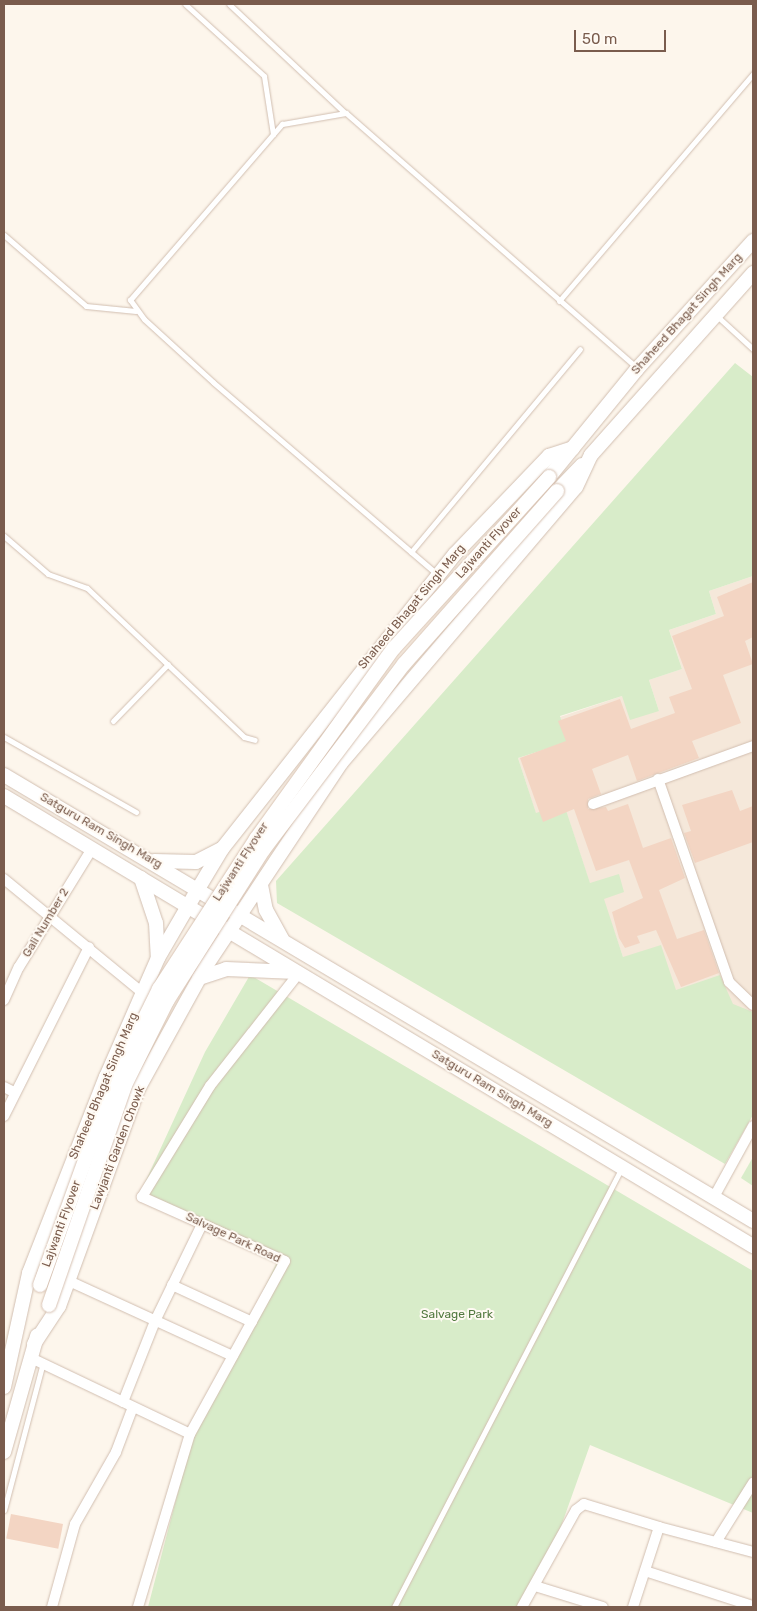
<!DOCTYPE html>
<style>
body{margin:0}
#map{position:relative;width:757px;height:1611px;overflow:hidden;background:#fdf6ec;font-family:Rubik,sans-serif}
div>[style]{position:absolute}
.residential>*{inset:0;background:#f5e8da}
.green>*{inset:0;background:#d8ecc9}
.building>*{inset:0;background:#f3d5c3;transform-origin:0 0}
.roads{filter:drop-shadow(0 0 1px #d1beb0) drop-shadow(0 0 1px #d1beb0)}
.lane>*{height:5px;margin:-2.5px;padding:0 2.5px;transform-origin:2.5px;border-radius:2.5px;background:#fff}
.street>*{height:10px;margin:-5px;padding:0 5px;transform-origin:5px;border-radius:5px;background:#fff}
.secondary>*{height:14px;margin:-7px;padding:0 7px;transform-origin:7px;border-radius:7px;background:#fff}
.bridges{filter:drop-shadow(0 0 1px #d6c0b0) drop-shadow(0 0 1px #d6c0b0)}
.secondary-bridge>*{height:14px;margin:-7px;padding:0 7px;transform-origin:7px;border-radius:7px;background:#fff}
span{translate:-50% -50%;white-space:nowrap;text-align:center;line-height:1.15;-webkit-text-stroke:4px #fffaf3;paint-order:stroke}
.street-label{font-size:12px;color:#7a5c4d}
.park-label{font-size:12px;color:#537a41}
.frame{position:absolute;inset:0;border:5px solid #7a5c4d;pointer-events:none}
.scale{position:absolute;left:574px;top:30px;width:92px;height:22px;box-sizing:border-box;border:2px solid #7a5c4d;border-top:0;padding-left:6px;font-size:15px;line-height:18px;white-space:nowrap;color:#7a5c4d;-webkit-text-stroke:4px #fffaf3;paint-order:stroke}
</style>
<div id="map">
<div class="residential">
<i style="clip-path:polygon(753px 576px,753px 1012px,676px 990px,623px 957px,603px 899px,619px 875px,590px 884px,564px 805px,536px 814px,518px 758px,568px 742px,560px 717px,622px 696px,659px 711px,649px 680px,682px 669px,669px 630px,716px 614px,709px 591px)"></i>
</div>
<div class="green">
<i style="clip-path:polygon(735px 363px,753px 377px,753px 576px,709px 591px,716px 614px,669px 630px,682px 669px,649px 680px,659px 711px,630px 720px,622px 696px,560px 716px,568px 742px,518px 758px,536px 813px,564px 804px,590px 883px,619px 874px,624px 892px,604px 899px,623px 957px,661px 945px,676px 990px,720px 975px,733px 1004px,753px 1012px,753px 1115px,725px 1164px,277px 903px,276px 881px)"></i>
<i style="clip-path:polygon(250px 975px,753px 1271px,753px 1513px,590px 1445px,559px 1532px,519px 1607px,148px 1607px,193px 1434px,279px 1258px,141px 1191px,205px 1052px)"></i>
<i style="clip-path:polygon(753px 1157px,753px 1186px,741px 1178px)"></i>
</div>
<div class="building">
<i style="clip-path:polygon(753px 582px,753px 637px,745px 641px,753px 664px,723px 675px,741px 723px,692px 741px,699px 758px,637px 781px,628px 755px,592px 769px,601px 794px,588px 799px,588px 809px,606px 807px,608px 811px,628px 804px,643px 848px,671px 838px,685px 878px,659px 890px,677px 939px,704px 930px,719px 973px,681px 987px,656px 930px,637px 936px,640px 943px,625px 948px,619px 938px,612px 912px,643px 898px,629px 860px,596px 871px,574px 809px,543px 822px,520px 758px,566px 741px,558px 721px,620px 699px,631px 729px,675px 713px,669px 697px,692px 689px,672px 636px,724px 616px,717px 597px)"></i>
<i style="clip-path:polygon(732px 790px,740px 811px,753px 806px,753px 842px,695px 863px,684px 833px,691px 831px,682px 805px)"></i>
<i style="left:11px;top:1514px;width:53px;height:25px;rotate:11deg"></i>
</div>
<div class="roads">
<div class="lane">
<i style="left:185px;top:4px;width:107px;rotate:42.3deg"></i>
<i style="left:264px;top:76px;width:59px;rotate:81.2deg"></i>
<i style="left:229px;top:4px;width:159px;rotate:43.2deg"></i>
<i style="left:4px;top:235px;width:108px;rotate:40.9deg"></i>
<i style="left:86px;top:306px;width:50px;rotate:5.7deg"></i>
<i style="left:559px;top:301px;width:299px;rotate:-49.5deg"></i>
<i style="left:717px;top:316px;width:49px;rotate:42.5deg"></i>
<i style="left:4px;top:536px;width:58px;rotate:40.8deg"></i>
<i style="left:48px;top:574px;width:41px;rotate:19.7deg"></i>
<i style="left:87px;top:588px;width:216px;rotate:43.5deg"></i>
<i style="left:244px;top:737px;width:11px;rotate:15deg"></i>
<i style="left:411px;top:552px;width:264px;rotate:-50.2deg"></i>
<i style="left:438px;top:575px;width:296px;rotate:-139.4deg"></i>
<i style="left:213px;top:382px;width:93px;rotate:-137.6deg"></i>
<i style="left:144px;top:319px;width:24px;rotate:-126deg"></i>
<i style="left:130px;top:300px;width:233px;rotate:-49.2deg"></i>
<i style="left:282px;top:124px;width:65px;rotate:-9.8deg"></i>
<i style="left:346px;top:113px;width:387px;rotate:41.2deg"></i>
<i style="left:113px;top:721px;width:79px;rotate:-46deg"></i>
<i style="left:4px;top:737px;width:152px;rotate:29.6deg"></i>
<i style="left:4px;top:1510px;width:153px;rotate:-75.2deg"></i>
<i style="left:394px;top:1607px;width:495px;rotate:-62.6deg"></i>
</div>
<div class="street">
<i style="left:658px;top:779px;width:215px;rotate:70.7deg"></i>
<i style="left:729px;top:982px;width:33px;rotate:44deg"></i>
<i style="left:593px;top:804px;width:170px;rotate:-19.9deg"></i>
<i style="left:4px;top:879px;width:180px;rotate:39.4deg"></i>
<i style="left:4px;top:1000px;width:36px;rotate:-66deg"></i>
<i style="left:19px;top:967px;width:139px;rotate:-58.3deg"></i>
<i style="left:4px;top:1087px;width:11px;rotate:27deg"></i>
<i style="left:4px;top:1116px;width:189px;rotate:-63.3deg"></i>
<i style="left:714px;top:1197px;width:81px;rotate:-61.2deg"></i>
<i style="left:69px;top:1281px;width:180px;rotate:24.6deg"></i>
<i style="left:172px;top:1285px;width:88px;rotate:24.8deg"></i>
<i style="left:31px;top:1358px;width:176px;rotate:25.5deg"></i>
<i style="left:123px;top:1402px;width:87px;rotate:-68.4deg"></i>
<i style="left:155px;top:1321px;width:108px;rotate:-64.1deg"></i>
<i style="left:716px;top:1542px;width:70px;rotate:-57.9deg"></i>
<i style="left:645px;top:1571px;width:114px;rotate:18deg"></i>
<i style="left:535px;top:1586px;width:71px;rotate:17.2deg"></i>
<i style="left:52px;top:1607px;width:86px;rotate:-74.5deg"></i>
<i style="left:75px;top:1524px;width:83px;rotate:-60.3deg"></i>
<i style="left:116px;top:1452px;width:48px;rotate:-69.3deg"></i>
<i style="left:138px;top:1607px;width:181px;rotate:-73.3deg"></i>
<i style="left:190px;top:1434px;width:197px;rotate:-61.2deg"></i>
<i style="left:285px;top:1261px;width:157px;rotate:-155.9deg"></i>
<i style="left:142px;top:1197px;width:130px;rotate:-58.5deg"></i>
<i style="left:210px;top:1086px;width:144px;rotate:-51.8deg"></i>
<i style="left:522px;top:1607px;width:111px;rotate:-60.9deg"></i>
<i style="left:576px;top:1510px;width:10px;rotate:-37deg"></i>
<i style="left:584px;top:1504px;width:78px;rotate:17deg"></i>
<i style="left:633px;top:1607px;width:84px;rotate:-72deg"></i>
<i style="left:659px;top:1527px;width:97px;rotate:14.9deg"></i>
</div>
<div class="secondary">
<i style="left:549px;top:477px;width:139px;rotate:-50.8deg"></i>
<i style="left:637px;top:369px;width:173px;rotate:-47.8deg"></i>
<i style="left:557px;top:491px;width:36px;rotate:-46deg"></i>
<i style="left:4px;top:775px;width:872px;rotate:30.77deg"></i>
<i style="left:4px;top:796px;width:874px;rotate:31deg"></i>
<i style="left:154px;top:861px;width:42px;rotate:1.4deg"></i>
<i style="left:196px;top:862px;width:29px;rotate:-27deg"></i>
<i style="left:141px;top:878px;width:47px;rotate:71.6deg"></i>
<i style="left:156px;top:923px;width:35px;rotate:87deg"></i>
<i style="left:261px;top:885px;width:25px;rotate:79deg"></i>
<i style="left:266px;top:910px;width:33px;rotate:61deg"></i>
<i style="left:199px;top:978px;width:28px;rotate:-18deg"></i>
<i style="left:226px;top:969px;width:70px;rotate:2.5deg"></i>
<i style="left:34px;top:1344px;width:45px;rotate:-56.7deg"></i>
<i style="left:59px;top:1306px;width:231px;rotate:-70deg"></i>
<i style="left:138px;top:1089px;width:141px;rotate:-61.1deg"></i>
<i style="left:206px;top:966px;width:244px;rotate:-56.4deg"></i>
<i style="left:341px;top:763px;width:362px;rotate:-49.6deg"></i>
<i style="left:576px;top:487px;width:35px;rotate:-65deg"></i>
<i style="left:591px;top:455px;width:244px;rotate:-48.3deg"></i>
<i style="left:4px;top:1387px;width:117px;rotate:-77.6deg"></i>
<i style="left:29px;top:1273px;width:211px;rotate:-68.6deg"></i>
<i style="left:106px;top:1077px;width:130px;rotate:-66.4deg"></i>
<i style="left:158px;top:958px;width:80px;rotate:-59.9deg"></i>
<i style="left:198px;top:889px;width:47px;rotate:-59deg"></i>
<i style="left:222px;top:849px;width:376px;rotate:-51.7deg"></i>
<i style="left:455px;top:554px;width:136px;rotate:-46.2deg"></i>
<i style="left:549px;top:456px;width:25px;rotate:-18deg"></i>
<i style="left:4px;top:1452px;width:121px;rotate:-74.1deg"></i>
</div>
</div>
<div class="bridges">
<div class="secondary-bridge">
<i style="left:40px;top:1285px;width:218px;rotate:-70.2deg"></i>
<i style="left:114px;top:1080px;width:102px;rotate:-63.7deg"></i>
<i style="left:159px;top:989px;width:179px;rotate:-57.1deg"></i>
<i style="left:256px;top:839px;width:236px;rotate:-54.2deg"></i>
<i style="left:394px;top:648px;width:231px;rotate:-47.8deg"></i>
<i style="left:49px;top:1305px;width:233px;rotate:-70.9deg"></i>
<i style="left:125px;top:1085px;width:94px;rotate:-63.4deg"></i>
<i style="left:167px;top:1001px;width:180px;rotate:-57.5deg"></i>
<i style="left:264px;top:849px;width:232px;rotate:-52.9deg"></i>
<i style="left:404px;top:664px;width:231px;rotate:-48.5deg"></i>
</div>
</div>
<div class="street-label">
<span style="left:687px;top:314px;rotate:-48deg">Shaheed Bhagat Singh Marg</span>
<span style="left:489px;top:543px;rotate:-48deg">Lajwanti Flyover</span>
<span style="left:412px;top:607px;rotate:-50deg">Shaheed Bhagat Singh Marg</span>
<span style="left:101px;top:831px;rotate:30deg">Satguru Ram Singh Marg</span>
<span style="left:241px;top:862px;rotate:-57deg">Lajwanti Flyover</span>
<span style="left:46px;top:923px;rotate:-59deg">Gali Number 2</span>
<span style="left:104px;top:1086px;rotate:-67deg">Shaheed Bhagat Singh Marg</span>
<span style="left:492px;top:1089px;rotate:31deg">Satguru Ram Singh Marg</span>
<span style="left:118px;top:1148px;rotate:-69deg">Lawjanti Garden Chowk</span>
<span style="left:62px;top:1224px;rotate:-70deg">Lajwanti Flyover</span>
<span style="left:233px;top:1238px;rotate:25deg">Salvage Park Road</span>
</div>
<div class="park-label">
<span style="left:457px;top:1315px">Salvage Park</span>
</div>
<div class="frame"></div>
<div class="scale">50 m</div>
</div>
